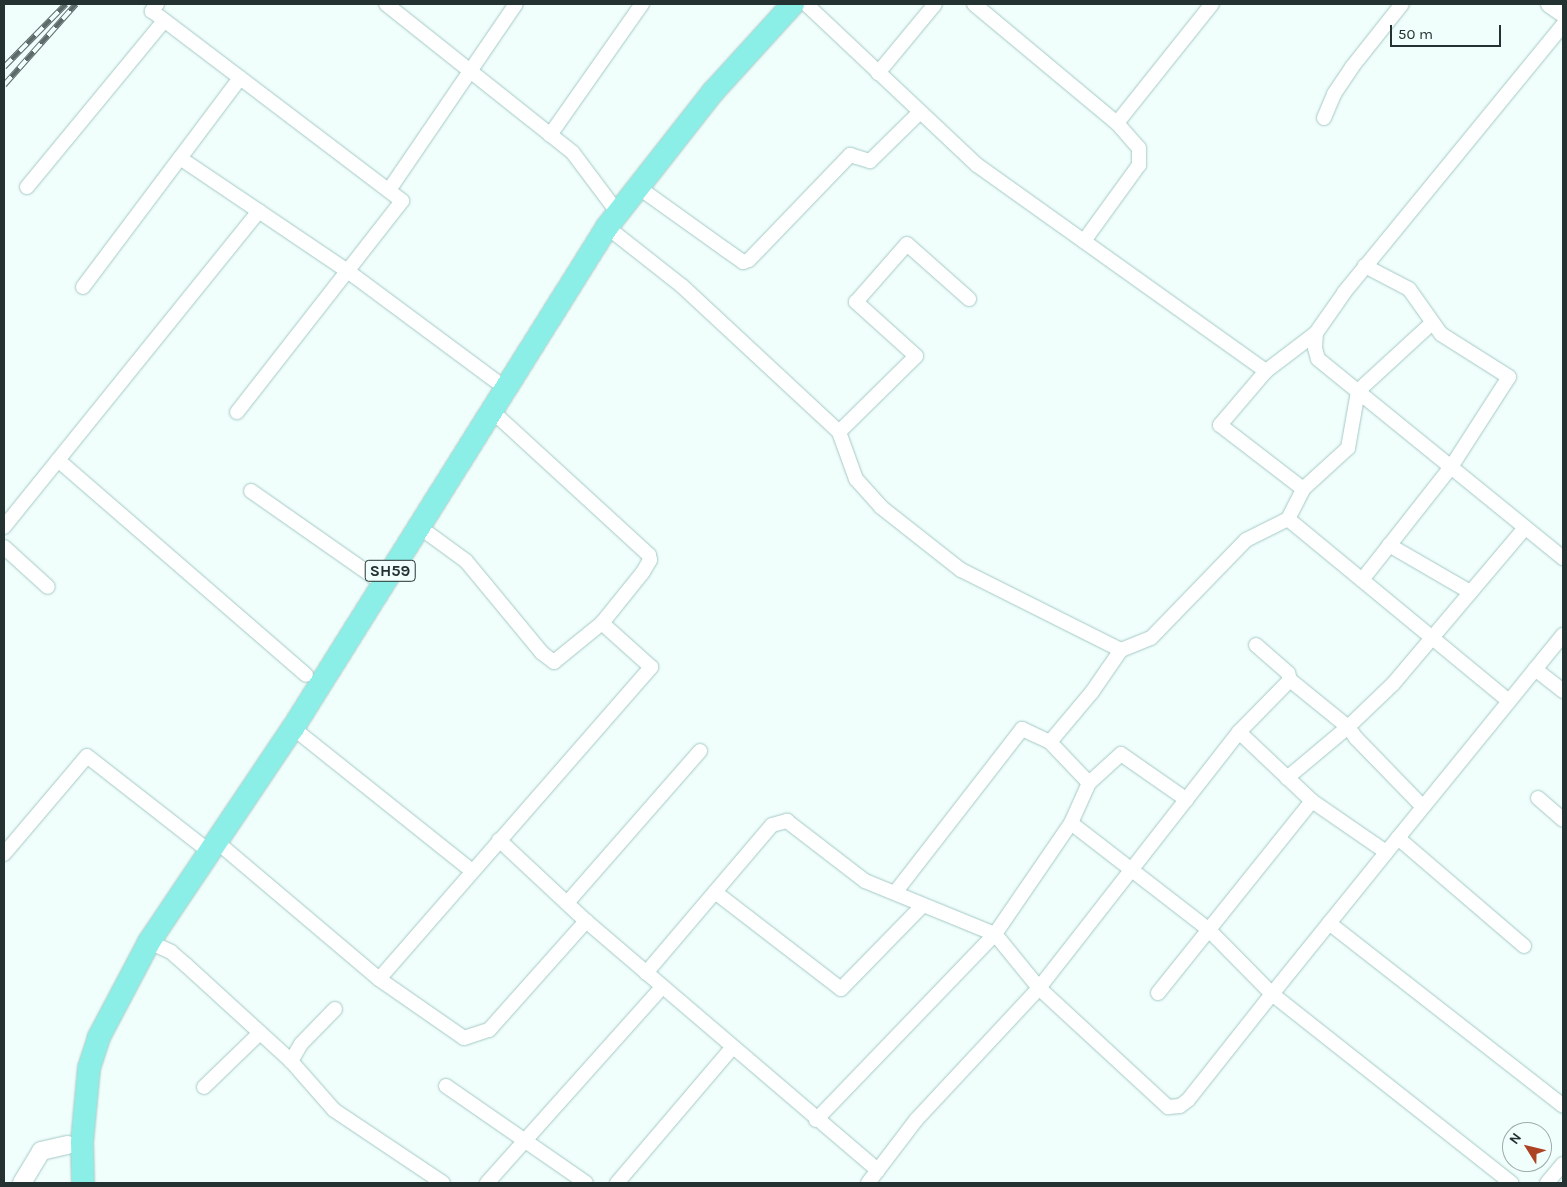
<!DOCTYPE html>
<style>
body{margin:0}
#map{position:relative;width:1567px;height:1187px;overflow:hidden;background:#f0fefc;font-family:Karla,sans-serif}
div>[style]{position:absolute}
.roads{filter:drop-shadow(0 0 1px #a4c9c4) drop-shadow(0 0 1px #a4c9c4)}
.minor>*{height:14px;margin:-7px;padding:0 7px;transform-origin:7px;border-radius:7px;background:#fff}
.tertiary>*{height:18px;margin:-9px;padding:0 9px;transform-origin:9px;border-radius:9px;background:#fff}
.primary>*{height:22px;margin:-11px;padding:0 11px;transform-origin:11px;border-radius:11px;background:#8cefe7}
.rail>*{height:5.5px;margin-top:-2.75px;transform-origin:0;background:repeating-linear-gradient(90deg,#f0fefc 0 11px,#5c6a69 0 22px);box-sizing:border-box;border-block:1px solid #5c6a69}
span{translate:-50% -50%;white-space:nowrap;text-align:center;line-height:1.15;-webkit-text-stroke:5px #f0fefc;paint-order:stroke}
.shield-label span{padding:1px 4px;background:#f0fefc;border:1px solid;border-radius:4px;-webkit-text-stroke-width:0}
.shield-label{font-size:16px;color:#243231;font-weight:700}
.frame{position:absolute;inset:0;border:5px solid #243231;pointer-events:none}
.north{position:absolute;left:1502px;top:1122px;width:50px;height:50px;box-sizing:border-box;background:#f0fefc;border:1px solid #9eacab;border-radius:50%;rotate:306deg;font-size:14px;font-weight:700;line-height:20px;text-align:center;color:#243231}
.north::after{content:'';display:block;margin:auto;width:18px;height:22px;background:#ac4324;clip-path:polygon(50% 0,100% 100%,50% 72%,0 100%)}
.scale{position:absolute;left:1390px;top:25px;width:111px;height:22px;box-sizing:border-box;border:2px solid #243231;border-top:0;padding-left:6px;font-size:15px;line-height:18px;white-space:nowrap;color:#243231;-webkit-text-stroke:4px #f0fefc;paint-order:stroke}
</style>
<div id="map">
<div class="roads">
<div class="minor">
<i style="left:157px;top:4px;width:9px;rotate:126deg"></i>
<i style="left:152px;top:11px;width:314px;rotate:37.2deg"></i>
<i style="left:402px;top:201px;width:268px;rotate:128deg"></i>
<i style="left:386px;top:4px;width:239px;rotate:38.5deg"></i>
<i style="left:573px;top:153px;width:75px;rotate:53.1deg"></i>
<i style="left:806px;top:4px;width:235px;rotate:43.3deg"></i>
<i style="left:977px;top:165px;width:355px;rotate:35.5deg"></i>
<i style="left:1266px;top:371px;width:63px;rotate:-37.2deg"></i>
<i style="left:974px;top:4px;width:186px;rotate:39.8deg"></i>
<i style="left:1117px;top:123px;width:33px;rotate:49deg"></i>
<i style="left:1139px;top:148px;width:17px;rotate:90deg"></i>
<i style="left:1139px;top:165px;width:94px;rotate:125.9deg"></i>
<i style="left:1563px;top:25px;width:346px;rotate:129.3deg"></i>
<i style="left:1344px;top:293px;width:49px;rotate:125deg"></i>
<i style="left:1316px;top:333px;width:15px;rotate:94deg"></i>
<i style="left:1315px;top:348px;width:11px;rotate:75deg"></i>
<i style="left:1318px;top:359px;width:316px;rotate:39.1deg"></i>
<i style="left:878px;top:73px;width:89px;rotate:-50.4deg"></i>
<i style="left:1324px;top:118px;width:26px;rotate:-67deg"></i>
<i style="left:1334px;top:94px;width:32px;rotate:-56deg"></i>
<i style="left:1352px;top:67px;width:80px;rotate:-51.6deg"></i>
<i style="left:1117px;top:123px;width:152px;rotate:-51.4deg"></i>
<i style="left:550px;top:135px;width:160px;rotate:-54.9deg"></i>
<i style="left:180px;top:158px;width:100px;rotate:-53.1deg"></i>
<i style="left:27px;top:187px;width:215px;rotate:-50.5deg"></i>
<i style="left:638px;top:187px;width:108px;rotate:35.6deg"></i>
<i style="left:726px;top:250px;width:21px;rotate:35deg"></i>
<i style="left:743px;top:262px;width:6px;rotate:-18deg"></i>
<i style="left:749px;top:260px;width:146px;rotate:-46.1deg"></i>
<i style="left:850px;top:155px;width:21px;rotate:17deg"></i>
<i style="left:870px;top:161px;width:70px;rotate:-44.4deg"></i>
<i style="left:389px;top:190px;width:225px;rotate:-55.7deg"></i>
<i style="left:607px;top:227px;width:95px;rotate:38.2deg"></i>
<i style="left:682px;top:286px;width:214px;rotate:42.9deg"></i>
<i style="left:839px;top:432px;width:50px;rotate:70.1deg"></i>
<i style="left:856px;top:479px;width:38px;rotate:48deg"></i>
<i style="left:881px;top:507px;width:102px;rotate:38.2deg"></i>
<i style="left:961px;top:570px;width:179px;rotate:26.6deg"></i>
<i style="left:83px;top:287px;width:161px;rotate:-53.1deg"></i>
<i style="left:180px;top:158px;width:204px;rotate:34deg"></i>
<i style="left:349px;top:272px;width:194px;rotate:36.6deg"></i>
<i style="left:1266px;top:371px;width:71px;rotate:130.4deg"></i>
<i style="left:1220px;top:425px;width:105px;rotate:37.6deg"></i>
<i style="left:839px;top:432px;width:108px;rotate:-44.6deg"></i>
<i style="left:916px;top:356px;width:81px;rotate:-138deg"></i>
<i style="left:856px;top:302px;width:77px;rotate:-48.7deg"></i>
<i style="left:907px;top:244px;width:83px;rotate:41.6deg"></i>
<i style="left:58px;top:460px;width:328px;rotate:40.9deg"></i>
<i style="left:251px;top:491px;width:150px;rotate:35deg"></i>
<i style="left:1288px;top:519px;width:34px;rotate:-63deg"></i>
<i style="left:1303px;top:489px;width:61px;rotate:-42.3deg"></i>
<i style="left:1348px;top:448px;width:58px;rotate:-80deg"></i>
<i style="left:1358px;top:391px;width:100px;rotate:-42.6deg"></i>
<i style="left:418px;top:526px;width:59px;rotate:36.1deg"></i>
<i style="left:466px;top:561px;width:119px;rotate:50.4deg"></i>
<i style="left:542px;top:653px;width:15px;rotate:37deg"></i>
<i style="left:554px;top:662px;width:62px;rotate:-39.1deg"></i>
<i style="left:602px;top:623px;width:65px;rotate:-51.2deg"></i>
<i style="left:643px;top:572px;width:14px;rotate:-60deg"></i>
<i style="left:650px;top:560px;width:5px;rotate:-101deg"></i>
<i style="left:649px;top:555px;width:214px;rotate:-137.5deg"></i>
<i style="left:4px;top:527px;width:406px;rotate:-51.1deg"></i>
<i style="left:1389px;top:545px;width:94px;rotate:30.1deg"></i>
<i style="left:4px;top:547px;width:59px;rotate:42.3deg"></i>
<i style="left:1362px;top:580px;width:144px;rotate:-51.8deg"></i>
<i style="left:1451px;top:467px;width:107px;rotate:-57.2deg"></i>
<i style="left:1509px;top:377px;width:80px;rotate:-147.7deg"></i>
<i style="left:1441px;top:334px;width:55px;rotate:-125.4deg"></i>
<i style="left:1409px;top:289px;width:50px;rotate:-152.4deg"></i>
<i style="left:1256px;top:645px;width:43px;rotate:41.2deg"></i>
<i style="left:1288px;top:673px;width:7px;rotate:74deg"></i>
<i style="left:1290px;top:680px;width:75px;rotate:39deg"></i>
<i style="left:1348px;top:727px;width:14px;rotate:54deg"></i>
<i style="left:1356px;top:738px;width:96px;rotate:45.8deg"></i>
<i style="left:1535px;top:669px;width:36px;rotate:38deg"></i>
<i style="left:293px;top:728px;width:229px;rotate:38.6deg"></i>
<i style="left:1239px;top:732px;width:100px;rotate:43.4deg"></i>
<i style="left:1050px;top:742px;width:65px;rotate:-50deg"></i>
<i style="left:1092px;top:692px;width:51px;rotate:-55.4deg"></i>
<i style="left:1121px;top:650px;width:32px;rotate:-22deg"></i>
<i style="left:1151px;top:638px;width:136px;rotate:-45.9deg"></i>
<i style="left:1246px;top:540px;width:47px;rotate:-26.6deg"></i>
<i style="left:1288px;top:519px;width:286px;rotate:39.5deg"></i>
<i style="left:1287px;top:778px;width:80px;rotate:-39.9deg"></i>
<i style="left:1348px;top:727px;width:62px;rotate:-43.7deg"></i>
<i style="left:1393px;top:684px;width:204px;rotate:-49.8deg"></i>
<i style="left:1089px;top:783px;width:43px;rotate:-42.2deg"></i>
<i style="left:1121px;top:754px;width:80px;rotate:34.9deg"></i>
<i style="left:1538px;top:798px;width:33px;rotate:41deg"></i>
<i style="left:1071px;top:823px;width:172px;rotate:37.7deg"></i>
<i style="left:1207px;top:928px;width:93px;rotate:45.4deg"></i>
<i style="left:1272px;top:994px;width:201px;rotate:-51.1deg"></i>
<i style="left:1398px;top:838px;width:166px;rotate:40.6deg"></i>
<i style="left:1398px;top:838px;width:262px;rotate:-50.9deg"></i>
<i style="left:499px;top:840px;width:119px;rotate:43deg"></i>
<i style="left:586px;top:921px;width:384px;rotate:40.5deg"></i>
<i style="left:217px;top:842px;width:212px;rotate:40.2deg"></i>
<i style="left:379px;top:979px;width:103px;rotate:34.8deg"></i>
<i style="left:464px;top:1038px;width:26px;rotate:-18deg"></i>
<i style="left:489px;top:1030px;width:146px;rotate:-48.3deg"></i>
<i style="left:4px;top:854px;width:128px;rotate:-49.7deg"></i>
<i style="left:87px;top:756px;width:146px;rotate:38deg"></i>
<i style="left:715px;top:892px;width:159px;rotate:37.6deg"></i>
<i style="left:841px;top:989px;width:117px;rotate:-45.7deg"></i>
<i style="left:567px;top:903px;width:202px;rotate:-48.8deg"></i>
<i style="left:1329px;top:923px;width:297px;rotate:38deg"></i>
<i style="left:149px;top:942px;width:24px;rotate:24deg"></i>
<i style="left:171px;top:952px;width:20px;rotate:41deg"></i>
<i style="left:186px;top:965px;width:142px;rotate:42.4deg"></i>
<i style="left:646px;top:973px;width:194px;rotate:-49.6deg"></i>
<i style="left:772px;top:825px;width:16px;rotate:-15deg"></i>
<i style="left:787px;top:821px;width:98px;rotate:37.6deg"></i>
<i style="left:865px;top:881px;width:140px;rotate:22.2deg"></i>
<i style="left:995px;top:934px;width:70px;rotate:50.8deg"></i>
<i style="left:1039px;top:988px;width:325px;rotate:-52deg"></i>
<i style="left:1239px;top:732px;width:73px;rotate:-45.6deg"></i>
<i style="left:379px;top:979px;width:414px;rotate:-48.9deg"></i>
<i style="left:651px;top:667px;width:66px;rotate:-138.1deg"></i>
<i style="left:1158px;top:993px;width:246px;rotate:-51.3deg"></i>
<i style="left:1312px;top:801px;width:90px;rotate:34.6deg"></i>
<i style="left:335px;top:1009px;width:49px;rotate:134.2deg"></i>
<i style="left:301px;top:1044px;width:20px;rotate:120deg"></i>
<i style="left:291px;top:1061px;width:65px;rotate:48.7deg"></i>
<i style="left:334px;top:1110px;width:131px;rotate:33.8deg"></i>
<i style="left:446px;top:1086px;width:170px;rotate:34.7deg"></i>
<i style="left:204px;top:1087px;width:78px;rotate:-44deg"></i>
<i style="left:816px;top:1120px;width:258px;rotate:-46.1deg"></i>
<i style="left:995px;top:934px;width:135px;rotate:-55.6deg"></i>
<i style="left:1071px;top:823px;width:44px;rotate:-65.8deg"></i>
<i style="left:1089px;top:783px;width:57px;rotate:-133.6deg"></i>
<i style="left:1050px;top:742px;width:31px;rotate:-155deg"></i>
<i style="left:1022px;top:729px;width:207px;rotate:127.8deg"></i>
<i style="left:487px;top:1183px;width:263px;rotate:-48.2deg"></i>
<i style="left:617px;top:1183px;width:177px;rotate:-49.6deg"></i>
<i style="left:868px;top:1183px;width:79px;rotate:-52.7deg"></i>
<i style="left:916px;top:1120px;width:180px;rotate:-47deg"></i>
<i style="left:1039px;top:988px;width:176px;rotate:42.7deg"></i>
<i style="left:1168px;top:1107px;width:12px;rotate:-5deg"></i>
<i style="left:1180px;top:1106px;width:10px;rotate:-37deg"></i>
<i style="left:1188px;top:1100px;width:135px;rotate:-51.6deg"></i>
<i style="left:1272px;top:994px;width:305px;rotate:38.3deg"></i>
<i style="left:1547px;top:1183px;width:25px;rotate:-50deg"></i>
</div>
<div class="tertiary">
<i style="left:1550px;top:4px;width:16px;rotate:35deg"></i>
<i style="left:22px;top:1183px;width:37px;rotate:-59deg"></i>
<i style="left:41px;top:1151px;width:27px;rotate:-13deg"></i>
</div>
<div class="primary">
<i style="left:83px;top:1183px;width:41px;rotate:-91.4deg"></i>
<i style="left:82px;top:1142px;width:74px;rotate:-84.6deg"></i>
<i style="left:89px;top:1068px;width:33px;rotate:-72deg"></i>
<i style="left:99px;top:1037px;width:107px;rotate:-62.2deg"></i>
<i style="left:149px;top:942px;width:258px;rotate:-56.1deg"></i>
<i style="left:293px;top:728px;width:591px;rotate:-57.92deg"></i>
<i style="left:607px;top:227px;width:172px;rotate:-51.9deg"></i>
<i style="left:713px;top:92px;width:119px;rotate:-47.7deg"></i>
</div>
</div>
<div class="rail">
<i style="left:4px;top:67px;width:88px;rotate:-45.5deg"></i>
<i style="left:4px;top:85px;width:108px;rotate:-48.4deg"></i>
</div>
<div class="shield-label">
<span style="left:390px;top:571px">SH59</span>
</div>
<div class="frame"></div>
<div class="north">N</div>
<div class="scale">50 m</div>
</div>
